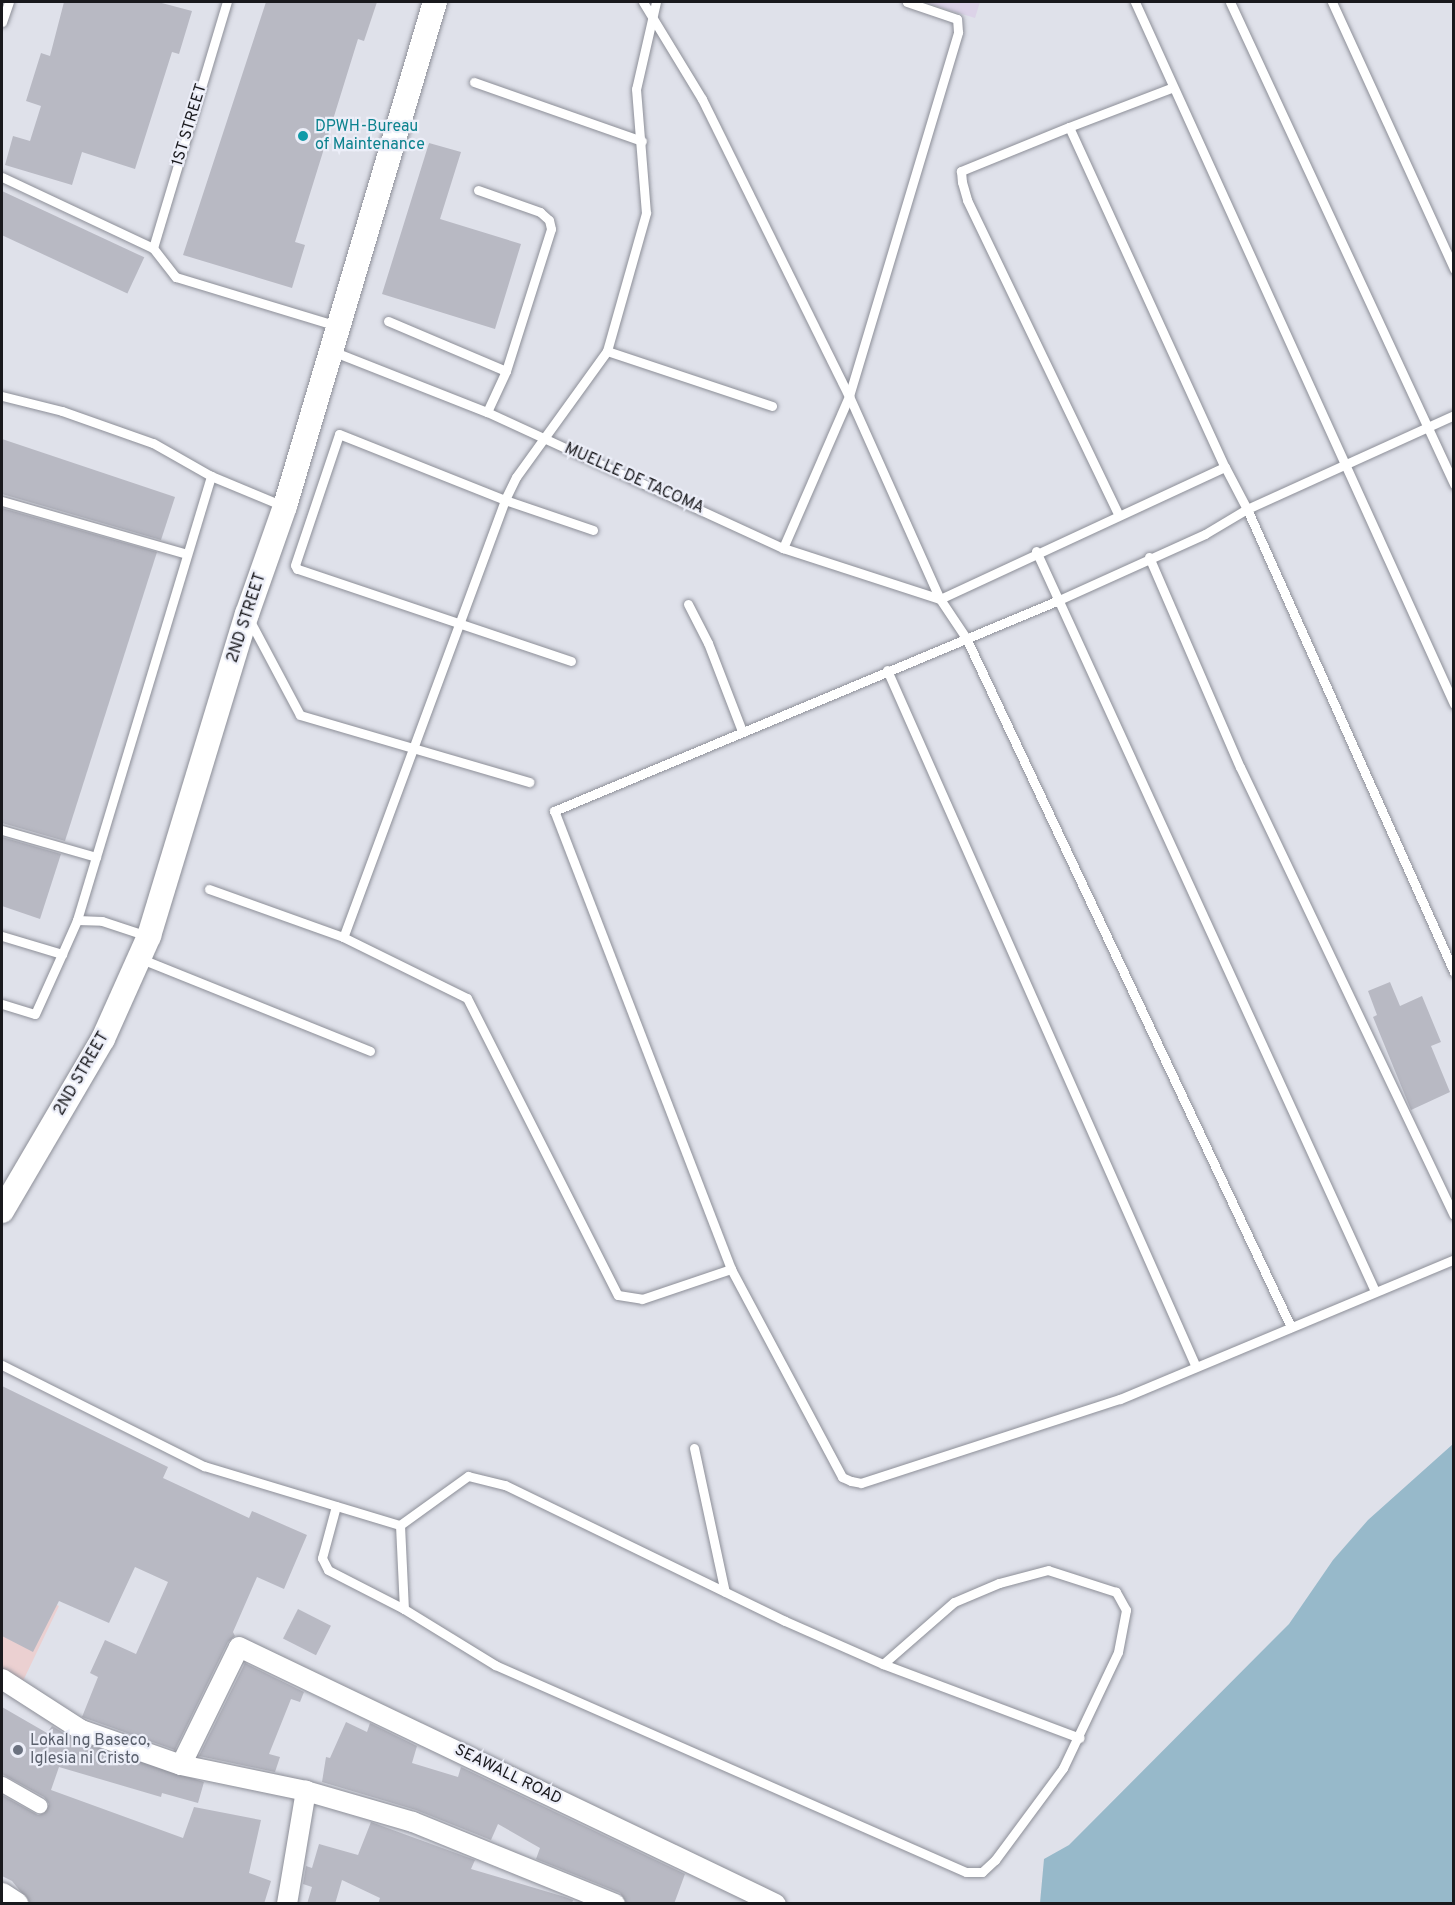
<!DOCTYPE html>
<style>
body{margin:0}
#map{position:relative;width:1455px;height:1905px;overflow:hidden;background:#dfe1ea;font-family:Overpass,sans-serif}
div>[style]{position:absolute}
.commercial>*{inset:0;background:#dcd3e8}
.education>*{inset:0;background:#ebd0d1}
.water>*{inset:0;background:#97b9ca}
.building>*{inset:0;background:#b8b9c3;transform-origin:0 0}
.roads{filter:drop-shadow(0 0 2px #8d8f98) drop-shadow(0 0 2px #8d8f98)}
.service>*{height:9px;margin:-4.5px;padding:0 4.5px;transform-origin:4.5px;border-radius:4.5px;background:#fff}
.pedestrian>*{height:15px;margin:-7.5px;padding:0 7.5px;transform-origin:7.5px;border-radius:7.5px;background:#fff}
.minor>*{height:20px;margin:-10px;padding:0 10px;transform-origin:10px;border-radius:10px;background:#fff}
.tertiary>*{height:24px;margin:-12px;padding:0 12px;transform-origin:12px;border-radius:12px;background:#fff}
.dots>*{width:16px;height:16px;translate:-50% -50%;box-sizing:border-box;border:3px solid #eceef8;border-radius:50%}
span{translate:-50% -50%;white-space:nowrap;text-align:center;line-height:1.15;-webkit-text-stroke:4.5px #eceef8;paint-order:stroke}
.street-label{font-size:16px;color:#19191d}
.culture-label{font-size:16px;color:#0d838f}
.left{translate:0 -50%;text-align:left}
.worship-label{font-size:16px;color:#5b616d}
.frame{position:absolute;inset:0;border:3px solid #19191d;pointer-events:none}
</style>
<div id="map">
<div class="commercial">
<i style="clip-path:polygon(923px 2px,980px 2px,975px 18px)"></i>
</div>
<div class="education">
<i style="clip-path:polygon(2px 1578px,59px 1606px,22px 1683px,2px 1671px)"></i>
</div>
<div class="water">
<i style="clip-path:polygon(1453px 1444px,1453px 1903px,1040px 1903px,1044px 1859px,1069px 1845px,1289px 1624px,1333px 1560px,1368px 1520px)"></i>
</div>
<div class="building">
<i style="clip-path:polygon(64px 2px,158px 2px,192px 11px,179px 54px,172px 52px,135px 169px,82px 152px,72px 185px,5px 165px,13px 136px,30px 141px,41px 106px,26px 101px,41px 53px,50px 56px)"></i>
<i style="clip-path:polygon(266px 2px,377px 2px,364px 41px,358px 39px,295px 242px,305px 245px,292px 288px,183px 255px)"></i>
<i style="clip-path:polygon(429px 143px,461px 152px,440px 219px,521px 244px,495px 329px,382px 294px)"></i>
<i style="left:2px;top:191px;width:157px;height:40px;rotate:25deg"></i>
<i style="clip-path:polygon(2px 439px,175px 497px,161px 540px,2px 494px)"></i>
<i style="clip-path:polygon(2px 508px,157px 552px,65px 841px,2px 823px)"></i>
<i style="clip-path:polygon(2px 837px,61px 854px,40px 919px,2px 906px)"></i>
<i style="clip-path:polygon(1390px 982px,1400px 1006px,1422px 996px,1441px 1042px,1431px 1046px,1450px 1092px,1411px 1110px,1373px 1017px,1377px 1015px,1368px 991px)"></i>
<i style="clip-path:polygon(2px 1386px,168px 1467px,163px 1478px,249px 1518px,252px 1511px,307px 1535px,284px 1589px,257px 1577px,233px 1632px,235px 1636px,228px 1642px,175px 1750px,82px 1717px,98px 1677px,90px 1673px,105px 1640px,136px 1654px,168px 1582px,135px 1567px,109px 1623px,59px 1601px,33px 1652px,2px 1636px)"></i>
<i style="left:298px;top:1609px;width:37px;height:33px;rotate:27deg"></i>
<i style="clip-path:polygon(245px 1663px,304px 1692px,300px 1702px,291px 1699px,269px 1754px,280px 1757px,275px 1772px,199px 1756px)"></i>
<i style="clip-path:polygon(2px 1707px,47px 1733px,52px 1726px,77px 1741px,204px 1782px,198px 1803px,162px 1793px,161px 1797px,59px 1767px,51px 1790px,183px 1838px,194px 1807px,261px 1820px,249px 1873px,271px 1881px,264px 1904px,30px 1903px,12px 1881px,2px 1876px,2px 1795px,38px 1815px,44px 1813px,49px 1804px,44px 1797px,2px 1774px)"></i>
<i style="clip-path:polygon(346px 1722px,367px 1732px,370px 1723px,417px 1746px,412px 1763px,458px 1777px,461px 1767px,685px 1874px,674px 1904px,627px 1904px,620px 1893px,536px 1859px,540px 1848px,498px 1824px,491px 1840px,416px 1810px,322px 1782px,326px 1757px,330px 1758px)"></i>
<i style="clip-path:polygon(371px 1822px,475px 1860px,471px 1869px,565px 1897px,573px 1900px,572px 1904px,378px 1904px,380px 1898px,342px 1880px,335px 1904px,307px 1904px,312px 1887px,303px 1884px,306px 1866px,312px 1868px,319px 1844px,358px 1855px)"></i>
</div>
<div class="roads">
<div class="service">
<i style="left:643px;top:2px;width:114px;rotate:58.7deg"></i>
<i style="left:702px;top:99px;width:331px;rotate:63.7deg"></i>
<i style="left:849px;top:396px;width:222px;rotate:65.9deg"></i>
<i style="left:940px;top:599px;width:47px;rotate:56.3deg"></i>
<i style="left:966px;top:638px;width:762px;rotate:64.75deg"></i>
<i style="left:656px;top:2px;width:89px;rotate:102.9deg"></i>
<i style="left:636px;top:89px;width:124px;rotate:85.4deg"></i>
<i style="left:646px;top:213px;width:143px;rotate:105.8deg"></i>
<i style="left:607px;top:351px;width:155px;rotate:125.8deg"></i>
<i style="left:516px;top:477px;width:25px;rotate:116deg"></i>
<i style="left:505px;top:500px;width:466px;rotate:110.3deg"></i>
<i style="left:343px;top:937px;width:138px;rotate:26.2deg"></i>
<i style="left:467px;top:998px;width:333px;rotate:63.1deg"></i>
<i style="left:618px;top:1295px;width:24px;rotate:9deg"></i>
<i style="left:642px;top:1299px;width:94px;rotate:-18.6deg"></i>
<i style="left:731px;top:1269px;width:236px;rotate:61.9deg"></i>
<i style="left:842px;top:1477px;width:10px;rotate:24deg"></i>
<i style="left:851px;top:1481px;width:10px;rotate:11deg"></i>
<i style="left:861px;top:1483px;width:272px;rotate:-18deg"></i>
<i style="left:1120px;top:1399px;width:362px;rotate:-22.7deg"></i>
<i style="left:1135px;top:2px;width:771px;rotate:65.56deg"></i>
<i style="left:1230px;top:2px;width:532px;rotate:65.07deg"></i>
<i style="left:1332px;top:2px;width:294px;rotate:65.4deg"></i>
<i style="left:2px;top:22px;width:21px;rotate:-71deg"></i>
<i style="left:474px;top:82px;width:178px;rotate:19.4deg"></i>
<i style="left:1171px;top:88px;width:109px;rotate:159.1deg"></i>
<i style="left:1069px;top:127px;width:374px;rotate:65.4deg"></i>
<i style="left:1069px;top:127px;width:117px;rotate:157.8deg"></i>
<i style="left:961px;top:171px;width:11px;rotate:85deg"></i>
<i style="left:962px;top:182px;width:19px;rotate:74deg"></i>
<i style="left:967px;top:200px;width:348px;rotate:64.3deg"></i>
<i style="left:2px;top:177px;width:167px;rotate:25.2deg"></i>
<i style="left:153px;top:248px;width:37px;rotate:52deg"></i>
<i style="left:176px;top:277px;width:168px;rotate:16.9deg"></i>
<i style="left:478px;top:190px;width:66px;rotate:19.5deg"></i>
<i style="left:540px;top:212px;width:12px;rotate:42deg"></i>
<i style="left:549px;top:220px;width:9px;rotate:77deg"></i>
<i style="left:551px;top:229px;width:149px;rotate:107.6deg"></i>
<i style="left:506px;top:371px;width:45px;rotate:114.9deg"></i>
<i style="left:153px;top:248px;width:257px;rotate:-73.3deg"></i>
<i style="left:388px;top:321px;width:128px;rotate:23deg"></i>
<i style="left:332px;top:351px;width:167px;rotate:21.5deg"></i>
<i style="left:487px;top:412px;width:326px;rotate:24.7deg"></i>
<i style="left:783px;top:548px;width:165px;rotate:18deg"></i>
<i style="left:607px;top:351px;width:174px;rotate:18.4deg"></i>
<i style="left:2px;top:396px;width:62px;rotate:14deg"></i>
<i style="left:62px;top:411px;width:96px;rotate:19.4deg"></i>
<i style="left:153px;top:443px;width:67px;rotate:29.6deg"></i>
<i style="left:211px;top:476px;width:78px;rotate:22.6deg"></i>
<i style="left:2px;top:501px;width:192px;rotate:16deg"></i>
<i style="left:783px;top:548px;width:166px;rotate:-66.5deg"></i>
<i style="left:849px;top:396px;width:380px;rotate:-73.3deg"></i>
<i style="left:958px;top:32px;width:13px;rotate:-94deg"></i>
<i style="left:957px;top:19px;width:53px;rotate:-161.2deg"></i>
<i style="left:1036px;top:551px;width:814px;rotate:65.39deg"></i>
<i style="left:1149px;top:557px;width:229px;rotate:66.6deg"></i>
<i style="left:1240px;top:767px;width:496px;rotate:64.5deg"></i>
<i style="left:940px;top:599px;width:314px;rotate:-24.9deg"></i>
<i style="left:1225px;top:467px;width:47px;rotate:62.4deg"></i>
<i style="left:1247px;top:509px;width:227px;rotate:-24.4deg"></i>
<i style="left:688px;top:604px;width:44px;rotate:62.9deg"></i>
<i style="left:708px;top:643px;width:94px;rotate:68.9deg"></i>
<i style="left:250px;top:621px;width:106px;rotate:62deg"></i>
<i style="left:300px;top:715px;width:239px;rotate:16.3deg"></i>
<i style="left:571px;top:661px;width:289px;rotate:-161.4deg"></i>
<i style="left:297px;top:569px;width:4px;rotate:-117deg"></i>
<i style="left:295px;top:565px;width:138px;rotate:-71.4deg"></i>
<i style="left:339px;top:434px;width:179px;rotate:21.7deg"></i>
<i style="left:505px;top:500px;width:93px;rotate:18.8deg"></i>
<i style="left:887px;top:670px;width:762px;rotate:66.09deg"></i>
<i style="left:2px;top:830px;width:98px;rotate:16deg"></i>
<i style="left:209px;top:889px;width:142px;rotate:19.7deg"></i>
<i style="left:77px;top:920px;width:464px;rotate:-73.2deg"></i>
<i style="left:2px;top:936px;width:63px;rotate:16.7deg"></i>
<i style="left:62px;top:954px;width:37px;rotate:-66deg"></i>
<i style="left:77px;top:920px;width:25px;rotate:2deg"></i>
<i style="left:102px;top:921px;width:47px;rotate:18.4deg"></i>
<i style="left:139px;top:958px;width:249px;rotate:21.9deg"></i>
<i style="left:2px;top:1004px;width:34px;rotate:17deg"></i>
<i style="left:35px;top:1014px;width:66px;rotate:-65.8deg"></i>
<i style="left:731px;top:1269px;width:491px;rotate:-111.1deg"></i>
<i style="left:554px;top:811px;width:547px;rotate:-22.68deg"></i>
<i style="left:1059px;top:600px;width:160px;rotate:-24.3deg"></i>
<i style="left:1205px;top:534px;width:49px;rotate:-30.8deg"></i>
<i style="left:1247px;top:509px;width:507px;rotate:65.91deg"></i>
<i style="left:2px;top:1365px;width:226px;rotate:26.6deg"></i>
<i style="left:204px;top:1466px;width:205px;rotate:16.8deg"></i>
<i style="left:400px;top:1525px;width:84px;rotate:-35.8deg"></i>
<i style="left:468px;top:1476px;width:38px;rotate:14deg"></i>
<i style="left:505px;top:1485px;width:311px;rotate:25.9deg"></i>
<i style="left:785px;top:1621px;width:107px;rotate:23.7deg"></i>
<i style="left:883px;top:1664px;width:210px;rotate:20.6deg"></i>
<i style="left:694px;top:1448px;width:147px;rotate:77.9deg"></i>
<i style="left:336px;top:1506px;width:54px;rotate:105.1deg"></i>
<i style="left:322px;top:1558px;width:13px;rotate:63deg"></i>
<i style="left:328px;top:1570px;width:85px;rotate:27.2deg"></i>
<i style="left:400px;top:1525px;width:84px;rotate:87.3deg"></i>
<i style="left:404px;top:1609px;width:107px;rotate:31.6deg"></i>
<i style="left:495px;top:1665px;width:514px;rotate:23.73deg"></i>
<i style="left:966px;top:1872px;width:16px"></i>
<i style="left:982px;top:1872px;width:18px;rotate:-43deg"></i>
<i style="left:995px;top:1860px;width:114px;rotate:-53.5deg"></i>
<i style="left:1063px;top:1768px;width:128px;rotate:-64.6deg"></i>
<i style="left:1118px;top:1652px;width:43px;rotate:-79.2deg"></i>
<i style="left:1126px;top:1610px;width:21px;rotate:-119deg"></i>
<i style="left:1116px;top:1592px;width:71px;rotate:-162.1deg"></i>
<i style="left:1048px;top:1570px;width:51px;rotate:165.1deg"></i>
<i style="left:999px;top:1583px;width:49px;rotate:157.1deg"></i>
<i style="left:954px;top:1602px;width:94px;rotate:138.9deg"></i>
</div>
<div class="pedestrian">
<i style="left:2px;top:1784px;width:43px;rotate:29.6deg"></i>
</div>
<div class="minor">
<i style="left:2px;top:1679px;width:94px;rotate:32.8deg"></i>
<i style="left:81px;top:1730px;width:106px;rotate:19.3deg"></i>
<i style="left:181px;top:1765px;width:128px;rotate:11.7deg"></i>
<i style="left:306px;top:1791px;width:111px;rotate:16.2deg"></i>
<i style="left:413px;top:1822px;width:218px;rotate:22.1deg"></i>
<i style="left:181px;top:1765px;width:131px;rotate:-63.8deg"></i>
<i style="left:239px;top:1647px;width:595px;rotate:25.58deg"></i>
<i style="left:287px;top:1904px;width:115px;rotate:-80.5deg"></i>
</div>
<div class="tertiary">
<i style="left:2px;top:1211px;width:199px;rotate:-59.6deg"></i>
<i style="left:103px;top:1039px;width:113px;rotate:-65.9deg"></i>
<i style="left:149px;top:936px;width:337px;rotate:-73.1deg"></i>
<i style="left:247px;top:614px;width:114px;rotate:-70.6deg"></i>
<i style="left:285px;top:506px;width:526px;rotate:-73.43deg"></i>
<i style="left:2px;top:1895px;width:17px;rotate:33deg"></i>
</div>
</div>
<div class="dots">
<i style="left:303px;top:136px;background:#0f9aa8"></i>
<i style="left:18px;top:1750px;background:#6b7280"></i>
</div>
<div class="street-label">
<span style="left:190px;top:125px;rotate:-73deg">1ST STREET</span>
<span style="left:634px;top:479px;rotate:24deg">MUELLE DE TACOMA</span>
<span style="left:247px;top:618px;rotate:-72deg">2ND STREET</span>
<span style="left:82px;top:1074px;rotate:-60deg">2ND STREET</span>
<span style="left:508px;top:1775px;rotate:26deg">SEAWALL ROAD</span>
</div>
<div class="culture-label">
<span class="left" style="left:315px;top:136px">DPWH-Bureau<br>of Maintenance</span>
</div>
<div class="worship-label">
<span class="left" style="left:30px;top:1750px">Lokal ng Baseco,<br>Iglesia ni Cristo</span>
</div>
<div class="frame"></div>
</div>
